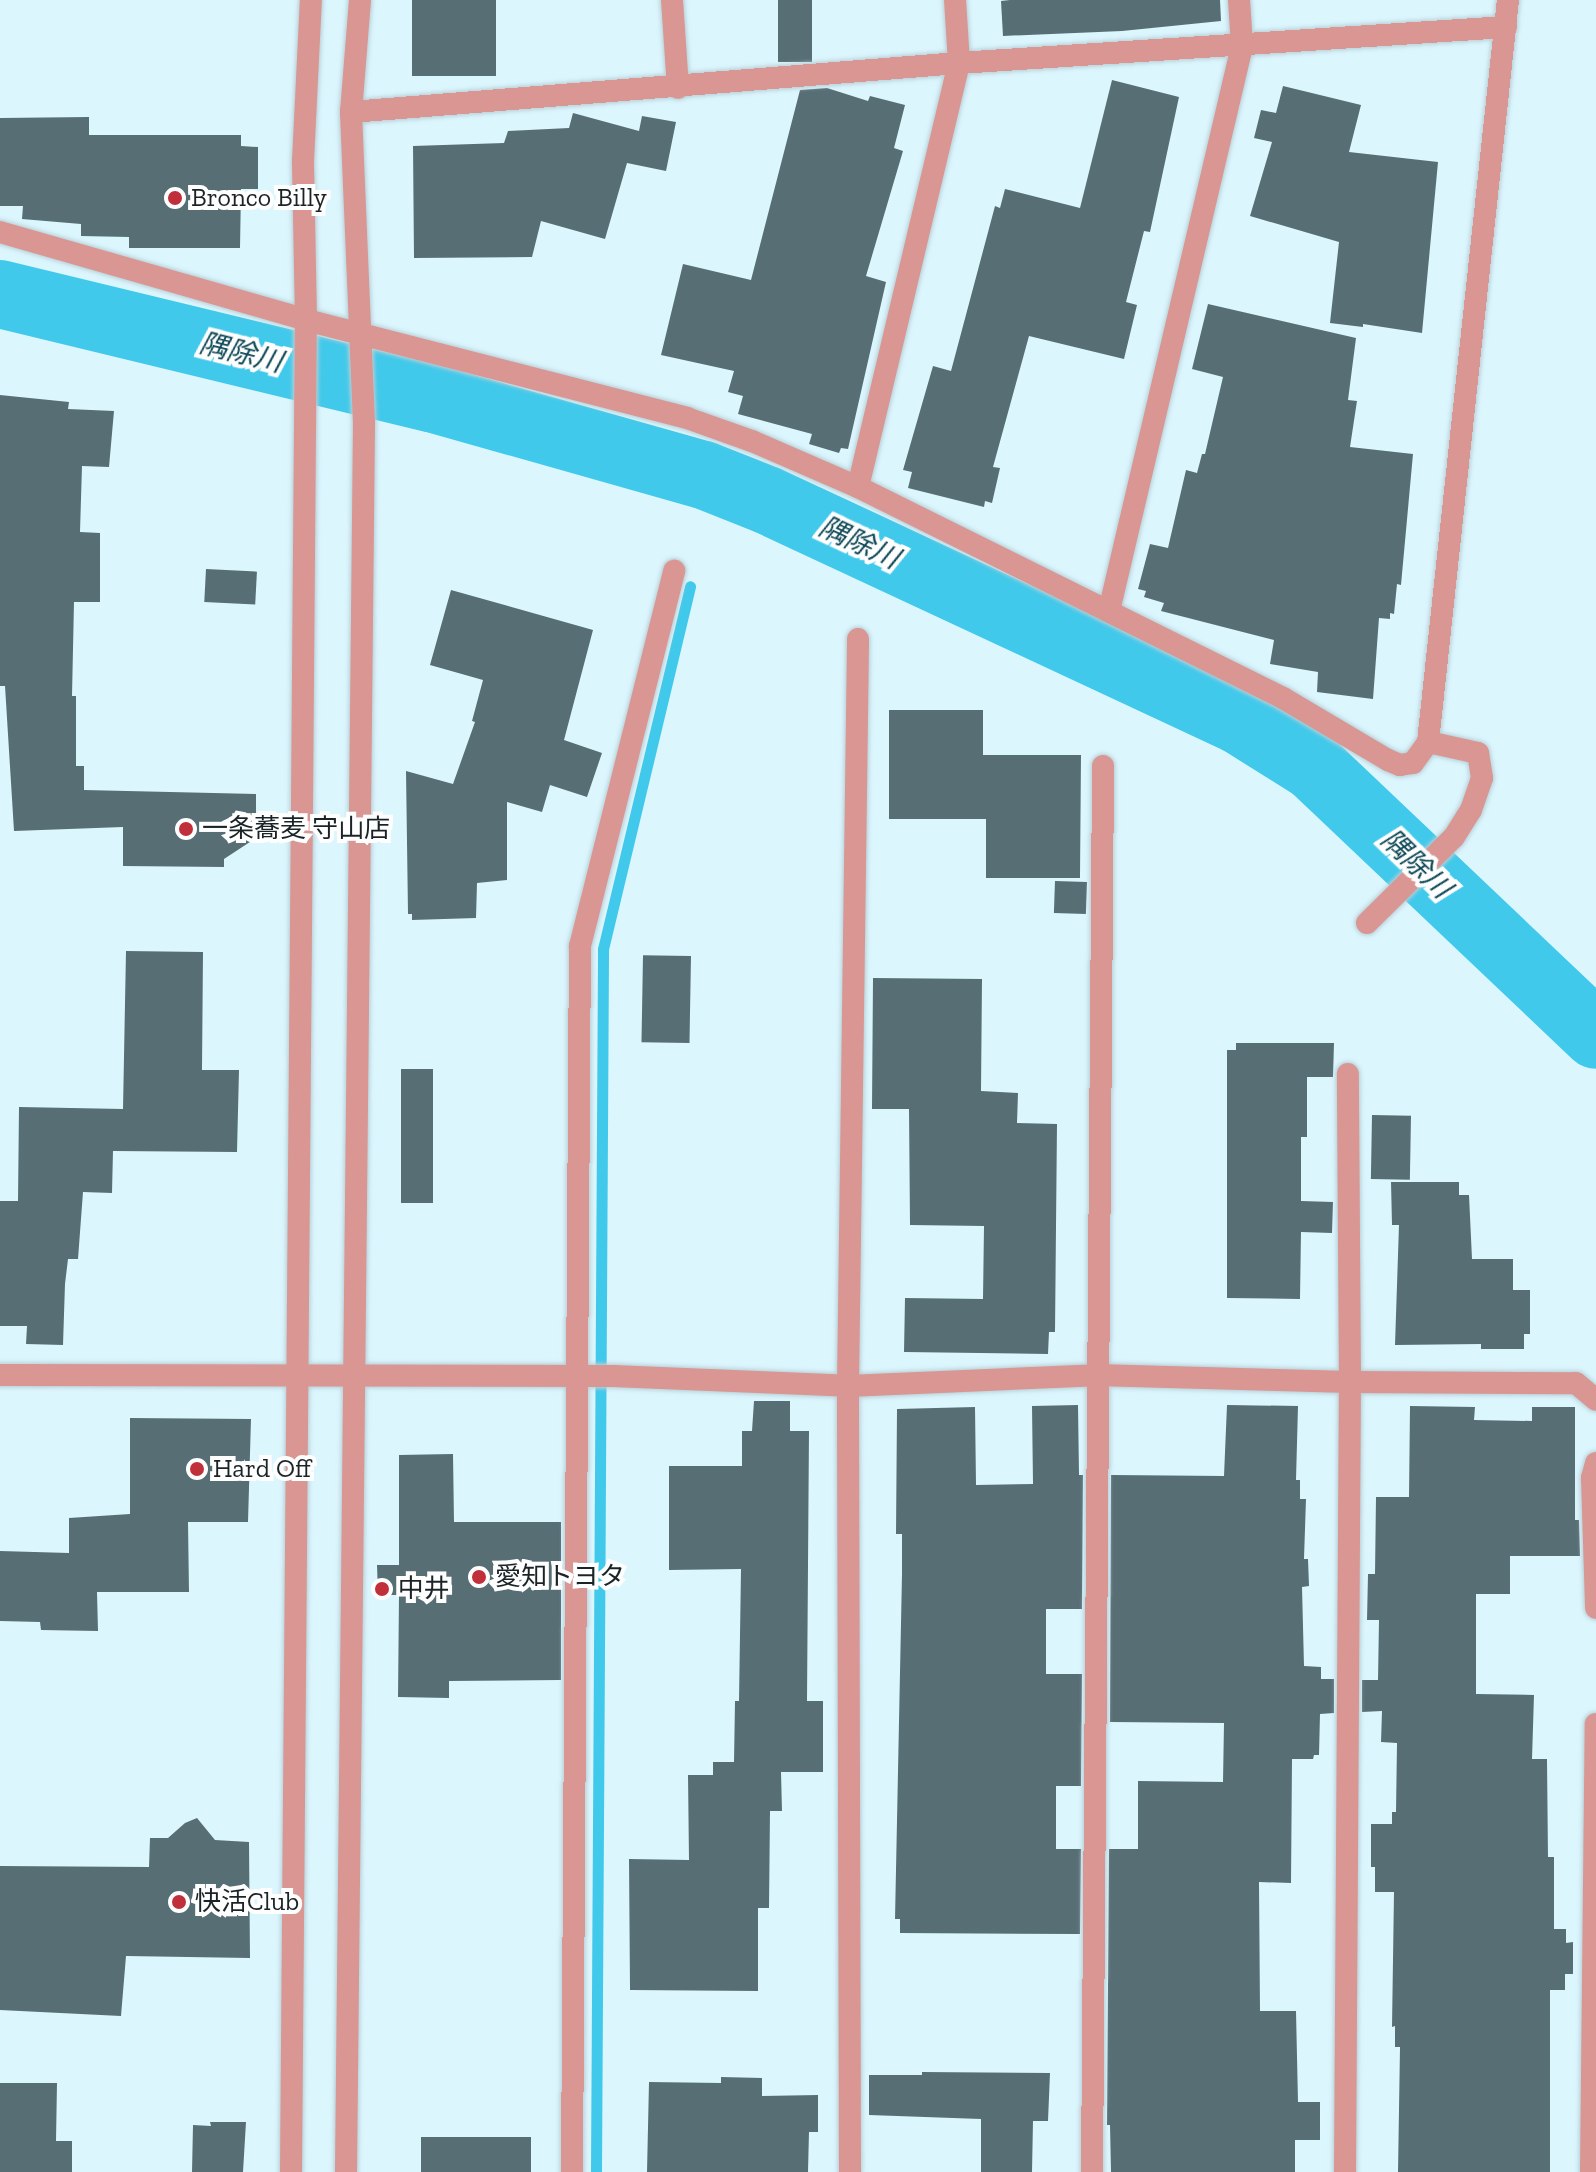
<!DOCTYPE html>
<meta charset="utf-8">
<style>
body{margin:0}
#map{position:relative;width:1596px;height:2172px;overflow:hidden;background:#dcf6fe;font-family:"Zilla Slab","Noto Sans JP",serif}
div>[style]{position:absolute}
.stream>*{height:11px;margin:-5.5px;padding:0 5.5px;transform-origin:5.5px;border-radius:5.5px;background:#40c9eb}
.river>*{height:68px;margin:-34px;padding:0 34px;transform-origin:34px;border-radius:34px;background:#40c9eb}
.building>*{inset:0;background:#576e75;transform-origin:0 0}
.roads{filter:drop-shadow(0 0 2px #b9d0d7) drop-shadow(0 0 2px #b9d0d7)}
.minor>*{height:22px;margin:-11px;padding:0 11px;transform-origin:11px;border-radius:11px;background:#d99692}
.tertiary>*{height:22px;margin:-11px;padding:0 11px;transform-origin:11px;border-radius:11px;background:#d99692}
.dots>*{width:22px;height:22px;translate:-50% -50%;box-sizing:border-box;border:4px solid #fefefe;border-radius:50%}
span{translate:-50% -50%;white-space:nowrap;text-align:center;line-height:1.15;-webkit-text-stroke:8px #fefefe;paint-order:stroke}
.poi-label{font-size:26px;color:#1a2326}
.left{translate:0 -50%;text-align:left}
.water-label{font-size:28px;color:#0b4755;font-style:italic}
</style>
<div id="map">
<div class="stream">
<i style="left:596px;top:2172px;width:1223px;rotate:-89.67deg"></i>
<i style="left:603px;top:949px;width:373px;rotate:-76.5deg"></i>
</div>
<div class="river">
<i style="left:0;top:294px;width:443px;rotate:13.6deg"></i>
<i style="left:431px;top:398px;width:284px;rotate:15.8deg"></i>
<i style="left:704px;top:475px;width:68px;rotate:21.6deg"></i>
<i style="left:767px;top:500px;width:521px;rotate:24.99deg"></i>
<i style="left:1239px;top:720px;width:89px;rotate:32.1deg"></i>
<i style="left:1314px;top:767px;width:389px;rotate:43.5deg"></i>
</div>
<div class="building">
<i style="left:412px;top:0;width:84px;height:76px"></i>
<i style="left:778px;top:0;width:34px;height:62px"></i>
<i style="clip-path:polygon(1010px 0,1220px 0,1221px 21px,1122px 31px,1003px 36px,1001px 1px)"></i>
<i style="clip-path:polygon(1112px 80px,1179px 97px,1150px 232px,1144px 231px,1126px 302px,1137px 305px,1124px 359px,1029px 336px,993px 467px,1000px 468px,992px 503px,985px 501px,984px 507px,908px 488px,912px 472px,903px 470px,933px 366px,951px 371px,995px 206px,1000px 208px,1005px 189px,1080px 208px)"></i>
<i style="clip-path:polygon(1283px 86px,1361px 105px,1349px 152px,1438px 162px,1422px 333px,1363px 324px,1363px 327px,1330px 323px,1339px 242px,1250px 216px,1272px 142px,1254px 138px,1261px 110px,1276px 113px)"></i>
<i style="clip-path:polygon(827px 88px,868px 101px,870px 96px,905px 105px,894px 148px,903px 151px,866px 276px,886px 282px,848px 449px,841px 448px,839px 453px,809px 444px,812px 434px,738px 414px,743px 396px,728px 392px,734px 371px,661px 355px,683px 264px,751px 280px,800px 90px)"></i>
<i style="clip-path:polygon(573px 113px,639px 131px,642px 116px,676px 122px,666px 171px,627px 163px,605px 239px,541px 221px,532px 257px,414px 258px,413px 146px,504px 143px,508px 131px,569px 128px)"></i>
<i style="clip-path:polygon(89px 117px,89px 135px,241px 135px,241px 146px,258px 147px,258px 189px,241px 189px,240px 248px,129px 248px,129px 237px,81px 236px,81px 224px,22px 219px,23px 206px,0 206px,0 118px)"></i>
<i style="clip-path:polygon(1208px 304px,1356px 338px,1348px 400px,1357px 401px,1350px 447px,1413px 454px,1401px 585px,1397px 584px,1394px 614px,1390px 613px,1390px 619px,1379px 618px,1373px 699px,1317px 692px,1318px 672px,1270px 664px,1274px 640px,1161px 611px,1164px 603px,1144px 597px,1146px 591px,1138px 589px,1150px 544px,1168px 548px,1186px 470px,1197px 473px,1202px 454px,1205px 454px,1223px 377px,1192px 369px)"></i>
<i style="clip-path:polygon(0 395px,69px 402px,68px 409px,114px 411px,109px 467px,82px 466px,80px 532px,100px 533px,100px 602px,74px 602px,72px 696px,76px 696px,76px 766px,84px 766px,84px 790px,256px 794px,256px 838px,224px 859px,224px 867px,123px 866px,123px 827px,14px 831px,5px 686px,0 686px)"></i>
<i style="left:206px;top:569px;width:51px;height:33px;rotate:3deg"></i>
<i style="clip-path:polygon(451px 590px,593px 630px,564px 740px,602px 753px,587px 797px,550px 785px,542px 812px,507px 802px,507px 880px,477px 883px,476px 918px,412px 920px,412px 914px,408px 914px,406px 771px,453px 784px,475px 722px,472px 721px,483px 680px,430px 665px)"></i>
<i style="clip-path:polygon(889px 710px,983px 710px,983px 755px,1081px 755px,1080px 878px,986px 878px,986px 819px,889px 819px)"></i>
<i style="left:1055px;top:881px;width:32px;height:32px;rotate:2deg"></i>
<i style="clip-path:polygon(126px 951px,203px 952px,202px 1070px,239px 1070px,237px 1152px,113px 1151px,112px 1193px,83px 1192px,78px 1259px,68px 1259px,65px 1284px,63px 1345px,26px 1344px,27px 1326px,0 1326px,0 1201px,18px 1201px,19px 1107px,123px 1109px)"></i>
<i style="left:691px;top:956px;width:87px;height:48px;rotate:91deg"></i>
<i style="clip-path:polygon(873px 978px,982px 979px,981px 1091px,1018px 1093px,1017px 1123px,1057px 1124px,1055px 1332px,1049px 1332px,1048px 1354px,904px 1352px,905px 1298px,983px 1299px,984px 1226px,910px 1225px,909px 1109px,872px 1109px)"></i>
<i style="clip-path:polygon(1236px 1043px,1334px 1043px,1333px 1077px,1307px 1077px,1307px 1137px,1301px 1137px,1301px 1201px,1333px 1202px,1332px 1233px,1301px 1232px,1300px 1299px,1227px 1298px,1227px 1050px,1236px 1050px)"></i>
<i style="left:401px;top:1069px;width:32px;height:134px"></i>
<i style="left:1372px;top:1115px;width:39px;height:64px;rotate:1deg"></i>
<i style="clip-path:polygon(1391px 1182px,1459px 1182px,1459px 1195px,1469px 1195px,1472px 1259px,1513px 1259px,1513px 1290px,1530px 1290px,1530px 1334px,1524px 1334px,1524px 1349px,1481px 1349px,1481px 1344px,1395px 1345px,1399px 1225px,1392px 1225px)"></i>
<i style="clip-path:polygon(754px 1401px,790px 1401px,790px 1431px,809px 1431px,807px 1701px,823px 1701px,823px 1772px,781px 1772px,782px 1811px,770px 1811px,769px 1908px,758px 1908px,758px 1991px,630px 1990px,629px 1859px,689px 1860px,688px 1775px,713px 1775px,713px 1762px,734px 1762px,735px 1701px,739px 1701px,741px 1569px,669px 1570px,669px 1466px,742px 1466px,742px 1431px,752px 1431px)"></i>
<i style="clip-path:polygon(1078px 1405px,1079px 1475px,1083px 1475px,1082px 1609px,1046px 1609px,1046px 1674px,1082px 1674px,1081px 1786px,1056px 1786px,1056px 1849px,1081px 1849px,1080px 1934px,900px 1933px,900px 1919px,895px 1919px,902px 1574px,902px 1534px,896px 1534px,897px 1409px,975px 1407px,976px 1485px,1033px 1484px,1032px 1406px)"></i>
<i style="clip-path:polygon(1227px 1405px,1298px 1406px,1296px 1480px,1300px 1480px,1300px 1499px,1306px 1499px,1304px 1559px,1308px 1559px,1309px 1586px,1302px 1587px,1304px 1666px,1321px 1667px,1321px 1679px,1334px 1679px,1334px 1713px,1320px 1714px,1319px 1755px,1314px 1755px,1313px 1759px,1292px 1759px,1291px 1883px,1259px 1882px,1260px 2011px,1296px 2011px,1298px 2102px,1320px 2102px,1320px 2140px,1295px 2140px,1295px 2172px,1111px 2172px,1110px 2125px,1107px 2125px,1109px 1849px,1138px 1849px,1138px 1781px,1223px 1782px,1224px 1723px,1110px 1722px,1111px 1475px,1224px 1476px)"></i>
<i style="clip-path:polygon(1410px 1406px,1475px 1407px,1474px 1420px,1532px 1421px,1532px 1407px,1575px 1407px,1575px 1520px,1579px 1520px,1580px 1556px,1510px 1556px,1510px 1594px,1476px 1594px,1476px 1694px,1534px 1695px,1532px 1759px,1547px 1759px,1548px 1857px,1554px 1857px,1554px 1929px,1566px 1929px,1566px 1943px,1573px 1942px,1573px 1974px,1565px 1974px,1565px 1990px,1550px 1990px,1550px 2172px,1398px 2172px,1400px 2047px,1395px 2047px,1395px 2026px,1392px 2027px,1394px 1892px,1375px 1892px,1375px 1867px,1371px 1867px,1371px 1824px,1392px 1824px,1392px 1812px,1396px 1812px,1397px 1743px,1381px 1742px,1382px 1711px,1362px 1712px,1362px 1680px,1378px 1680px,1379px 1620px,1367px 1620px,1368px 1574px,1375px 1574px,1376px 1497px,1409px 1497px)"></i>
<i style="clip-path:polygon(130px 1418px,251px 1419px,248px 1522px,188px 1522px,189px 1592px,97px 1592px,98px 1631px,41px 1630px,40px 1622px,0 1621px,0 1551px,69px 1553px,69px 1518px,130px 1514px)"></i>
<i style="clip-path:polygon(453px 1454px,454px 1522px,561px 1522px,561px 1680px,449px 1681px,449px 1698px,398px 1697px,399px 1595px,378px 1595px,377px 1565px,399px 1565px,399px 1455px)"></i>
<i style="clip-path:polygon(197px 1818px,215px 1840px,249px 1842px,250px 1958px,126px 1956px,121px 2016px,0 2010px,0 1866px,149px 1867px,150px 1838px,168px 1838px,185px 1823px)"></i>
<i style="clip-path:polygon(922px 2072px,1050px 2073px,1048px 2121px,1033px 2121px,1032px 2172px,981px 2172px,981px 2119px,869px 2115px,869px 2075px,922px 2075px)"></i>
<i style="clip-path:polygon(721px 2077px,762px 2078px,762px 2096px,818px 2095px,818px 2132px,809px 2132px,808px 2172px,647px 2172px,649px 2082px,721px 2083px)"></i>
<i style="clip-path:polygon(0 2083px,57px 2083px,56px 2141px,72px 2141px,72px 2172px,0 2172px)"></i>
<i style="clip-path:polygon(210px 2122px,246px 2122px,243px 2172px,192px 2172px,193px 2125px,211px 2126px)"></i>
<i style="left:531px;top:2137px;width:35px;height:110px;rotate:90deg"></i>
</div>
<div class="roads">
<div class="minor">
<i style="left:672px;top:0;width:88px;rotate:86.1deg"></i>
<i style="left:351px;top:112px;width:610px;rotate:-4.61deg"></i>
<i style="left:959px;top:63px;width:548px;rotate:-3.77deg"></i>
<i style="left:0;top:232px;width:318px;rotate:16deg"></i>
<i style="left:306px;top:320px;width:393px;rotate:14.4deg"></i>
<i style="left:687px;top:418px;width:69px;rotate:19.5deg"></i>
<i style="left:752px;top:441px;width:116px;rotate:23.5deg"></i>
<i style="left:858px;top:487px;width:474px;rotate:26.4deg"></i>
<i style="left:1283px;top:698px;width:122px;rotate:30.6deg"></i>
<i style="left:1388px;top:760px;width:13px;rotate:23deg"></i>
<i style="left:1400px;top:765px;width:13px;rotate:-9deg"></i>
<i style="left:1413px;top:763px;width:26px;rotate:-54deg"></i>
<i style="left:1428px;top:742px;width:746px;rotate:-83.85deg"></i>
<i style="left:858px;top:487px;width:436px;rotate:-76.6deg"></i>
<i style="left:959px;top:63px;width:63px;rotate:-93.6deg"></i>
<i style="left:1109px;top:611px;width:580px;rotate:-76.75deg"></i>
<i style="left:1242px;top:46px;width:46px;rotate:-93.7deg"></i>
<i style="left:1367px;top:923px;width:122px;rotate:-44.7deg"></i>
<i style="left:1454px;top:837px;width:32px;rotate:-58deg"></i>
<i style="left:1471px;top:810px;width:34px;rotate:-71deg"></i>
<i style="left:1482px;top:778px;width:25px;rotate:-99deg"></i>
<i style="left:1478px;top:753px;width:51px;rotate:-167.6deg"></i>
<i style="left:0;top:1375px;width:613px;rotate:0.09deg"></i>
<i style="left:613px;top:1376px;width:235px;rotate:2.4deg"></i>
<i style="left:848px;top:1386px;width:248px;rotate:-2.5deg"></i>
<i style="left:1096px;top:1375px;width:254px;rotate:1.6deg"></i>
<i style="left:1350px;top:1382px;width:226px;rotate:0.3deg"></i>
<i style="left:1576px;top:1383px;width:26px;rotate:40deg"></i>
<i style="left:1596px;top:1463px;width:16px;rotate:105deg"></i>
<i style="left:1592px;top:1478px;width:130px;rotate:88.2deg"></i>
<i style="left:572px;top:2172px;width:1226px;rotate:-89.63deg"></i>
<i style="left:580px;top:946px;width:387px;rotate:-75.9deg"></i>
<i style="left:850px;top:2172px;width:786px;rotate:-90.15deg"></i>
<i style="left:848px;top:1386px;width:747px;rotate:-89.23deg"></i>
<i style="left:1092px;top:2172px;width:1406px;rotate:-89.55deg"></i>
<i style="left:1345px;top:2172px;width:790px;rotate:-89.64deg"></i>
<i style="left:1350px;top:1382px;width:308px;rotate:-90.4deg"></i>
<i style="left:1591px;top:2172px;width:448px;rotate:-89.4deg"></i>
</div>
<div class="tertiary">
<i style="left:291px;top:2172px;width:1852px;rotate:-89.54deg"></i>
<i style="left:306px;top:320px;width:159px;rotate:-91.1deg"></i>
<i style="left:303px;top:161px;width:161px;rotate:-87.2deg"></i>
<i style="left:346px;top:2172px;width:1749px;rotate:-89.41deg"></i>
<i style="left:364px;top:423px;width:311px;rotate:-92.4deg"></i>
<i style="left:351px;top:112px;width:112px;rotate:-85.4deg"></i>
</div>
</div>
<div class="dots">
<i style="left:175px;top:198px;background:#c0303a"></i>
<i style="left:186px;top:829px;background:#c0303a"></i>
<i style="left:197px;top:1469px;background:#c0303a"></i>
<i style="left:479px;top:1577px;background:#c0303a"></i>
<i style="left:382px;top:1589px;background:#c0303a"></i>
<i style="left:179px;top:1902px;background:#c0303a"></i>
</div>
<div class="poi-label">
<span class="left" style="left:191px;top:198px">Bronco Billy</span>
<span class="left" style="left:202px;top:829px">一条蕎麦 守山店</span>
<span class="left" style="left:213px;top:1469px">Hard Off</span>
<span class="left" style="left:495px;top:1577px">愛知トヨタ</span>
<span class="left" style="left:398px;top:1589px">中井</span>
<span class="left" style="left:195px;top:1902px">快活Club</span>
</div>
<div class="water-label">
<span style="left:241px;top:353px;rotate:14deg">隅除川</span>
<span style="left:859px;top:543px;rotate:25deg">隅除川</span>
<span style="left:1416px;top:864px;rotate:44deg">隅除川</span>
</div>
</div>
